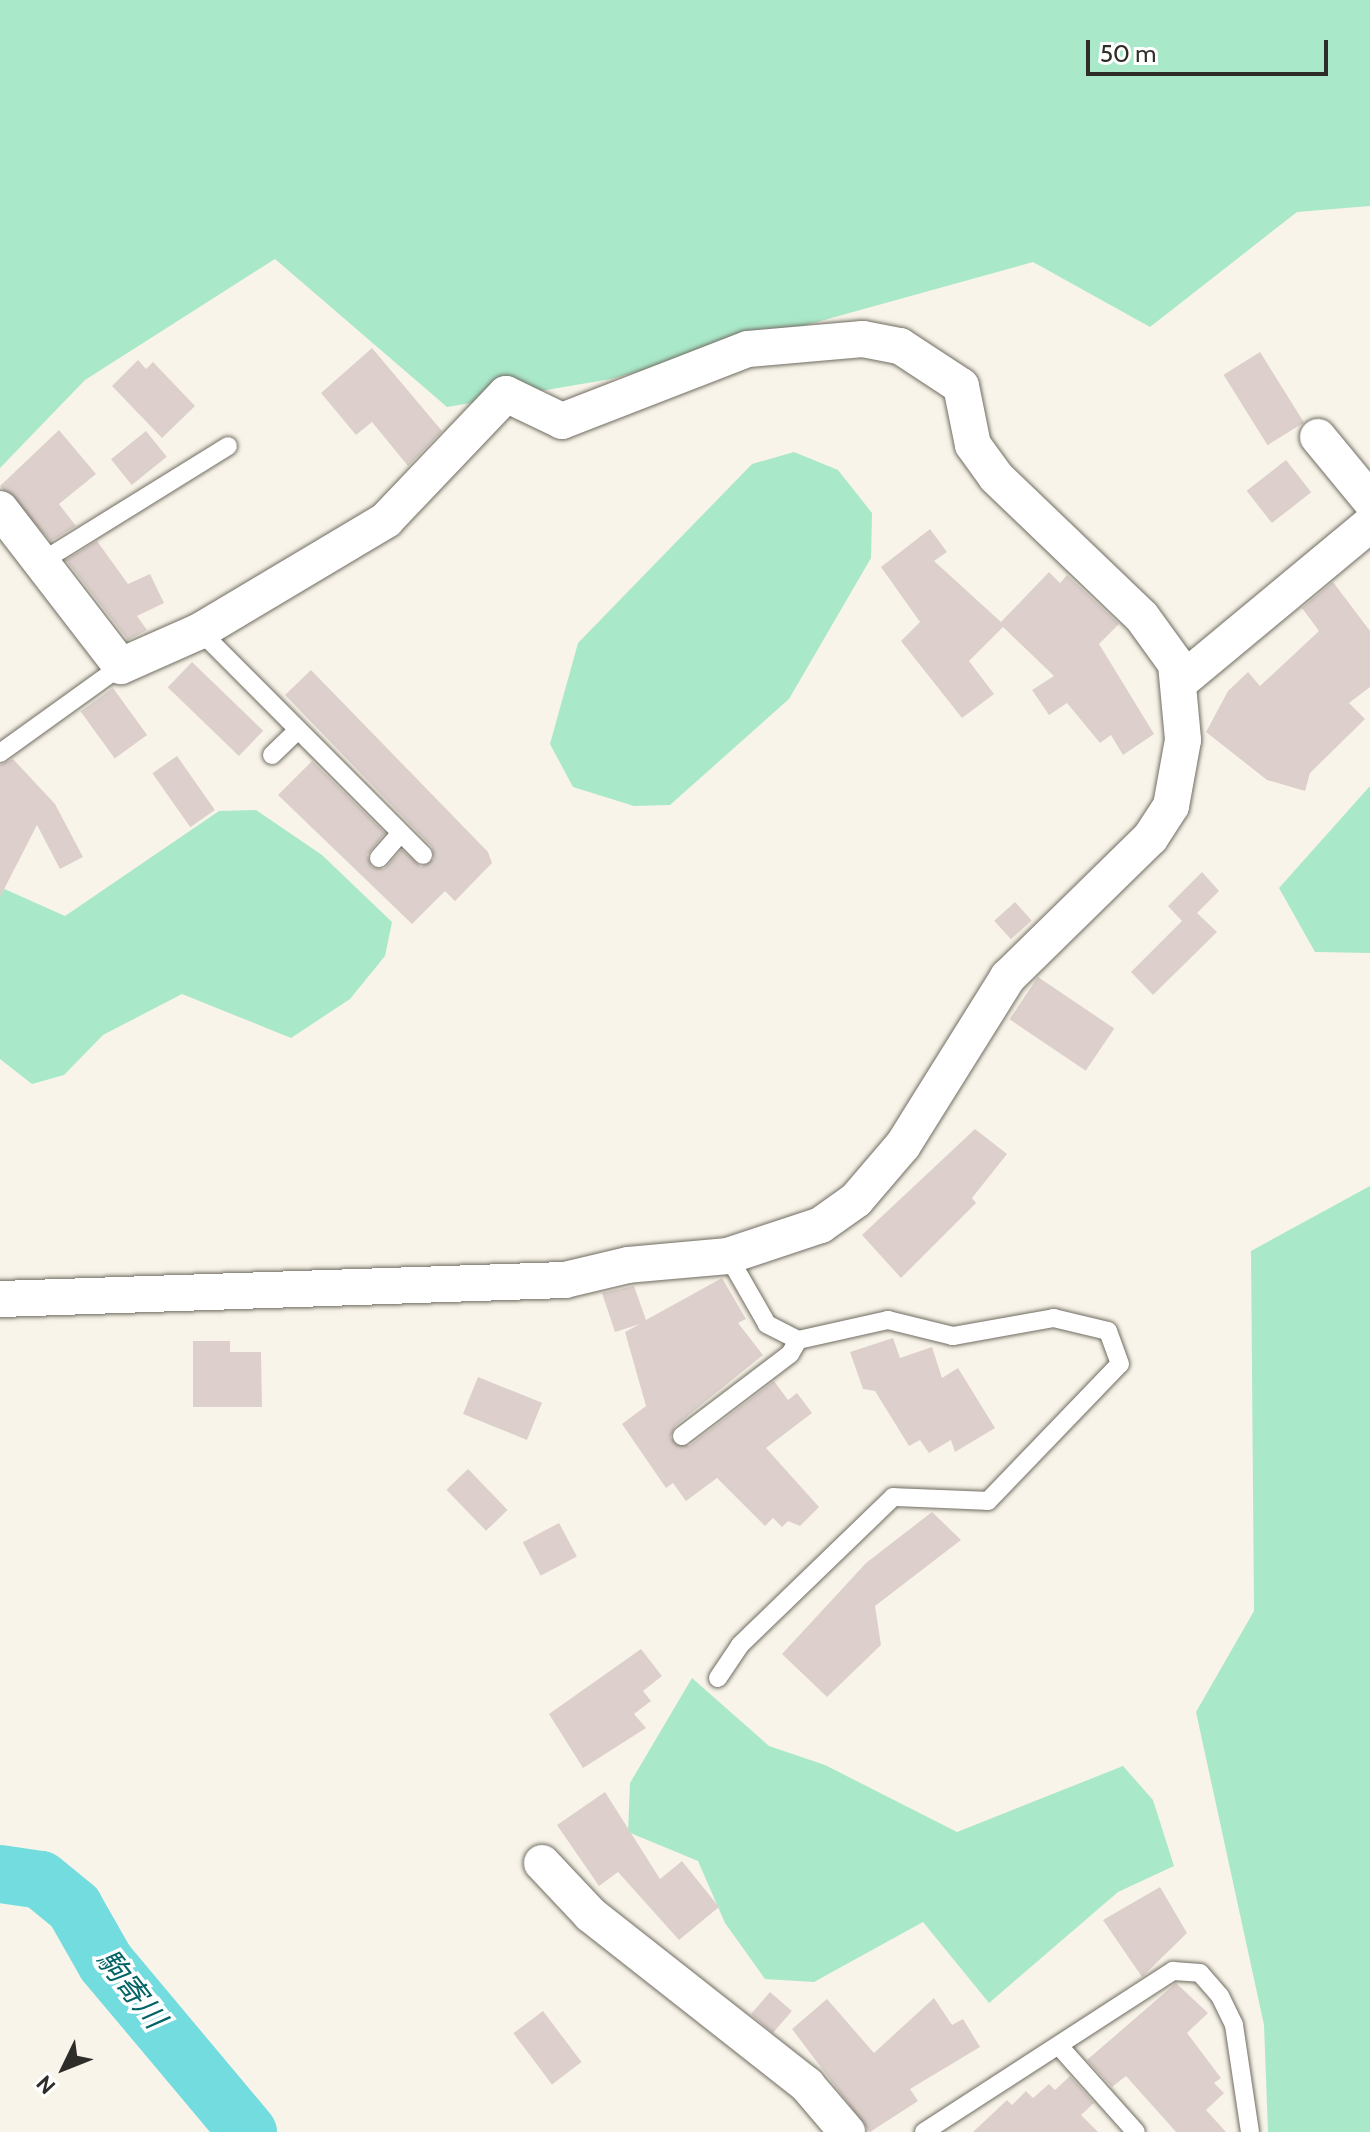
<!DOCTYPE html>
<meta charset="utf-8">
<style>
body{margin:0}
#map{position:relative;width:1370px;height:2132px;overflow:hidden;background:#f9f4e9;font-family:Cabin,"Noto Sans JP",sans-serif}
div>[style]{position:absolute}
.green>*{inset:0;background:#aae8ca}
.river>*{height:58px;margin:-29px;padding:0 29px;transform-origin:29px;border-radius:29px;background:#73dcdf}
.building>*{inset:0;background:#ddd0cc;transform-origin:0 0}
.roads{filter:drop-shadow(0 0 2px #706c62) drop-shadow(0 0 2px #706c62)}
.service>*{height:18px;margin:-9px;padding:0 9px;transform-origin:9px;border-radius:9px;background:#fff}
.minor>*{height:36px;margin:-18px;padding:0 18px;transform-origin:18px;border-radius:18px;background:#fff}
span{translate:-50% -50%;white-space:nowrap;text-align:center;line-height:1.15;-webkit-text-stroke:7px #fff;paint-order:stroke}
.water-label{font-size:30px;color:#036466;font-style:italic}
.north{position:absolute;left:24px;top:2028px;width:80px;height:80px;-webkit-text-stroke:6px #fff;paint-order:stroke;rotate:227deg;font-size:22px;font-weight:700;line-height:32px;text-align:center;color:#2f2d29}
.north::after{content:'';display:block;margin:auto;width:28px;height:36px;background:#2f2d29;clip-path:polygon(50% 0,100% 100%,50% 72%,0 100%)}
.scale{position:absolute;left:1086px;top:40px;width:242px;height:36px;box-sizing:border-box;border:4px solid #2f2d29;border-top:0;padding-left:10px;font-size:24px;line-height:28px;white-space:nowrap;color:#2f2d29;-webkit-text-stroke:6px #fff;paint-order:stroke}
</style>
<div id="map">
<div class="green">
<i style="clip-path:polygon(0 0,1370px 0,1370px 206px,1297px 212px,1150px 327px,1033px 262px,611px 379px,447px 407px,275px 259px,85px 380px,0 468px)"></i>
<i style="clip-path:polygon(794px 452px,838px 470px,872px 513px,871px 558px,789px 699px,670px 805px,634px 806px,573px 787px,550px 744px,578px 643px,752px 464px)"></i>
<i style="clip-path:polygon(1370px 786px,1370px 953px,1315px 952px,1279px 888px)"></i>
<i style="clip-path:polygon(256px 810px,322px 855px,392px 922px,385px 956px,350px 999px,291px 1038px,182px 994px,103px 1035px,64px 1075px,32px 1084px,0 1059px,0 887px,65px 916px,219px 811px)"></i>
<i style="clip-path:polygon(1370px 1186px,1370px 2132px,1268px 2132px,1264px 2025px,1196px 1712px,1254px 1611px,1251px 1251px)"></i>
<i style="clip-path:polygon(692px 1678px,769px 1746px,825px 1765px,957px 1832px,1123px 1766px,1153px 1800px,1174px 1866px,1118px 1892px,989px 2003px,923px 1922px,814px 1982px,765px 1979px,725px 1923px,698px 1861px,628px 1832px,630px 1783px)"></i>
</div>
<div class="river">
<i style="left:0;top:1874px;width:41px;rotate:8.3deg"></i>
<i style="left:41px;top:1880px;width:43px;rotate:39.3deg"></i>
<i style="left:74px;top:1907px;width:64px;rotate:60.3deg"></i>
<i style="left:106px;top:1963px;width:221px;rotate:50deg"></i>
</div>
<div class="building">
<i style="clip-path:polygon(372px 348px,442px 431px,408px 466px,372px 422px,356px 435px,321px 393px)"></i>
<i style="left:1260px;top:352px;width:83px;height:43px;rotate:58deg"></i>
<i style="clip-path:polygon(138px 360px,146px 369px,153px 362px,195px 406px,162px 438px,112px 386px)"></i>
<i style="clip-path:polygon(59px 430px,96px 474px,59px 504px,76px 526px,51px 541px,0 486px)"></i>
<i style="left:146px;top:431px;width:33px;height:45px;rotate:51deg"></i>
<i style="left:1286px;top:460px;width:41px;height:50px;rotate:52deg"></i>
<i style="clip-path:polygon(930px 529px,947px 552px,934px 561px,1001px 622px,1049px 572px,1060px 583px,1067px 575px,1119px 624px,1099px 644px,1154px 734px,1123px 755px,1111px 735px,1100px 743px,1067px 703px,1049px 715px,1032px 690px,1054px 676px,1003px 627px,969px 661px,994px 694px,962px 718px,901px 641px,920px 622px,881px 567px)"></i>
<i style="clip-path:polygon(97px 541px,128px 584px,150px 574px,164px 603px,137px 616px,147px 630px,128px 640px,66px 560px)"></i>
<i style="clip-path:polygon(1333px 582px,1370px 631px,1370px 687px,1349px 703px,1365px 719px,1310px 773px,1305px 791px,1267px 780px,1206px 732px,1228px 691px,1248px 672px,1260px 686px,1319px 631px,1302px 608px)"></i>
<i style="left:192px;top:662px;width:99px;height:35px;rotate:44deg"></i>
<i style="clip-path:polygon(311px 670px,488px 852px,492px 863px,455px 901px,445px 891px,412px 924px,278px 795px,312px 761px,385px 833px,367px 855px,372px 867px,384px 869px,402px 850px,421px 867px,434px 859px,432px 847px,285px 695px)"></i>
<i style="left:113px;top:688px;width:58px;height:40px;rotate:54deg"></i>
<i style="left:177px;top:756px;width:66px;height:30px;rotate:55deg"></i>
<i style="clip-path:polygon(13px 759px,55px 804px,83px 857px,60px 869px,37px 825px,0 897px,0 765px)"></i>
<i style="clip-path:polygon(1202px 872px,1219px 891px,1197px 913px,1217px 932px,1153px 995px,1131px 972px,1182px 921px,1168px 906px)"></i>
<i style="left:1015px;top:902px;width:25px;height:28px;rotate:48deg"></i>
<i style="left:1038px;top:977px;width:92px;height:51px;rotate:34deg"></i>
<i style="clip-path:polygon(975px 1129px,1007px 1154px,972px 1198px,976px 1203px,901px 1278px,862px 1235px)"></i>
<i style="clip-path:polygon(722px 1278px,746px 1319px,738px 1323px,763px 1355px,675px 1426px,670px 1438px,689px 1446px,774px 1381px,788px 1400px,797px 1393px,812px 1413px,766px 1448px,819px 1507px,800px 1526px,788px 1521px,782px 1527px,773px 1518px,765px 1526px,717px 1478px,686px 1501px,673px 1483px,666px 1488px,622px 1424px,646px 1406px,625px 1332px,640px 1324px,615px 1332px,602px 1293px,634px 1286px,646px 1320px)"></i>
<i style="clip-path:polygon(893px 1338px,900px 1358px,932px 1347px,942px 1378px,958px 1368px,995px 1428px,955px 1452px,951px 1440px,929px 1453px,920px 1440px,909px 1446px,875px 1391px,863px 1389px,850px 1352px)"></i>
<i style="clip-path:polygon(193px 1341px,230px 1341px,230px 1352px,261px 1352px,262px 1407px,193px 1407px)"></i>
<i style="left:478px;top:1377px;width:69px;height:40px;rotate:22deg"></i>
<i style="left:468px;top:1469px;width:57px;height:30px;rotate:46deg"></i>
<i style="clip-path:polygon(932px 1512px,961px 1540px,875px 1606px,881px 1645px,827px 1697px,782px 1654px,866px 1563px)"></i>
<i style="left:559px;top:1523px;width:38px;height:41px;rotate:62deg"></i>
<i style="clip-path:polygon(641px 1649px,662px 1676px,643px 1691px,651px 1701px,634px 1714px,646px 1728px,583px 1768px,549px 1714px)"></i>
<i style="clip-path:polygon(605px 1792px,660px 1879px,682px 1861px,719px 1907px,679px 1940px,618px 1872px,599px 1886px,557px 1825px)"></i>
<i style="clip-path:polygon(1160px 1887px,1187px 1933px,1142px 1977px,1103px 1920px)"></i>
<i style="clip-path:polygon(1176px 1983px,1208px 2013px,1187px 2033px,1221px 2078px,1214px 2083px,1224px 2093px,1206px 2110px,1226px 2132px,1176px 2132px,1126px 2076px,1112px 2087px,1087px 2060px)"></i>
<i style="left:770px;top:1992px;width:29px;height:29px;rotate:41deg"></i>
<i style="clip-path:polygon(934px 1998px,952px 2025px,963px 2019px,980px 2047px,910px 2089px,918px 2101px,870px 2132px,792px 2029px,827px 1999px,874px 2053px)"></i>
<i style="left:543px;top:2011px;width:64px;height:37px;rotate:53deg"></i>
<i style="clip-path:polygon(1070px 2076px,1094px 2103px,1081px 2115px,1098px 2132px,973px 2132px,1007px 2100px,1012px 2105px,1026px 2091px,1033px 2098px,1049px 2084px,1055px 2090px)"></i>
</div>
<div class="roads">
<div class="service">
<i style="left:41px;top:562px;width:220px;rotate:-31.8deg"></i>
<i style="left:200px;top:631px;width:316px;rotate:45.1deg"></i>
<i style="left:0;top:753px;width:149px;rotate:-35.7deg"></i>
<i style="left:272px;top:755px;width:36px;rotate:-44deg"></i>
<i style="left:379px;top:858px;width:33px;rotate:-49deg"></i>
<i style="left:682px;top:1436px;width:136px;rotate:-37.2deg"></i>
<i style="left:790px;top:1354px;width:16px;rotate:-60deg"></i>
<i style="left:718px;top:1678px;width:40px;rotate:-56deg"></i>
<i style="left:740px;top:1645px;width:213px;rotate:-44deg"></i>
<i style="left:893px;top:1497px;width:95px;rotate:2.4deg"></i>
<i style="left:988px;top:1501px;width:190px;rotate:-46.1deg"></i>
<i style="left:1120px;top:1364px;width:35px;rotate:-110deg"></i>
<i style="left:1108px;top:1331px;width:56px;rotate:-166.5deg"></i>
<i style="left:1054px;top:1318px;width:103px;rotate:169.9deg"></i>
<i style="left:953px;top:1336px;width:67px;rotate:-166.2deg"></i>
<i style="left:888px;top:1320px;width:92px;rotate:167.5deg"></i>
<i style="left:798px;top:1340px;width:35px;rotate:-153deg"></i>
<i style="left:767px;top:1324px;width:78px;rotate:-119.8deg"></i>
<i style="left:1059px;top:2046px;width:115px;rotate:48.2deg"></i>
<i style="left:924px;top:2132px;width:297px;rotate:-32.9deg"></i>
<i style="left:1173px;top:1971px;width:27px;rotate:4deg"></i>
<i style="left:1200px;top:1973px;width:30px;rotate:49deg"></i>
<i style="left:1220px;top:1996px;width:32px;rotate:64deg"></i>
<i style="left:1234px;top:2025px;width:108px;rotate:81.5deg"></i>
</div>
<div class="minor">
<i style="left:1318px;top:437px;width:82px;rotate:50.5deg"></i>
<i style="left:0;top:509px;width:198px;rotate:52.4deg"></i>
<i style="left:121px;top:666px;width:86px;rotate:-23.9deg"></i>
<i style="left:200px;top:631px;width:217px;rotate:-30.8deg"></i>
<i style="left:386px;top:520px;width:174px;rotate:-46.4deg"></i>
<i style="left:506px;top:394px;width:62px;rotate:25.7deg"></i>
<i style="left:562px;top:421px;width:199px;rotate:-21.2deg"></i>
<i style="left:748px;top:349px;width:115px;rotate:-5deg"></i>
<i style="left:863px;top:339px;width:38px;rotate:11deg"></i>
<i style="left:900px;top:346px;width:73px;rotate:33.3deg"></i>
<i style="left:961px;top:386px;width:60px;rotate:78.5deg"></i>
<i style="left:973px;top:445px;width:39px;rotate:54deg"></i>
<i style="left:996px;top:477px;width:202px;rotate:43.8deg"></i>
<i style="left:1142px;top:617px;width:58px;rotate:54.1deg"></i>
<i style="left:1176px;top:664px;width:76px;rotate:84.7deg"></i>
<i style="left:1183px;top:740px;width:67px;rotate:100.3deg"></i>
<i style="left:1171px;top:806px;width:38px;rotate:123deg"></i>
<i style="left:1150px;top:838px;width:199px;rotate:135.6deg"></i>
<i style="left:1008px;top:977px;width:198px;rotate:122deg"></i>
<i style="left:903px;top:1145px;width:72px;rotate:130.5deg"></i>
<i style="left:856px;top:1200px;width:43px;rotate:144.5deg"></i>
<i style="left:821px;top:1225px;width:98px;rotate:161.6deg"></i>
<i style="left:728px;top:1256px;width:100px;rotate:174.9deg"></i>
<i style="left:628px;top:1265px;width:65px;rotate:166.6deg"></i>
<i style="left:565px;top:1280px;width:565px;rotate:178.07deg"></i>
<i style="left:1180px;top:682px;width:247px;rotate:-39.7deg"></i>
<i style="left:542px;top:1863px;width:71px;rotate:46.7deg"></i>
<i style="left:591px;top:1915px;width:275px;rotate:38.2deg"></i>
<i style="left:807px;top:2085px;width:62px;rotate:49.6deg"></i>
</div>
</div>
<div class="water-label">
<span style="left:131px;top:1989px;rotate:52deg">駒寄川</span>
</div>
<div class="north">N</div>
<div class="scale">50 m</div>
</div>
